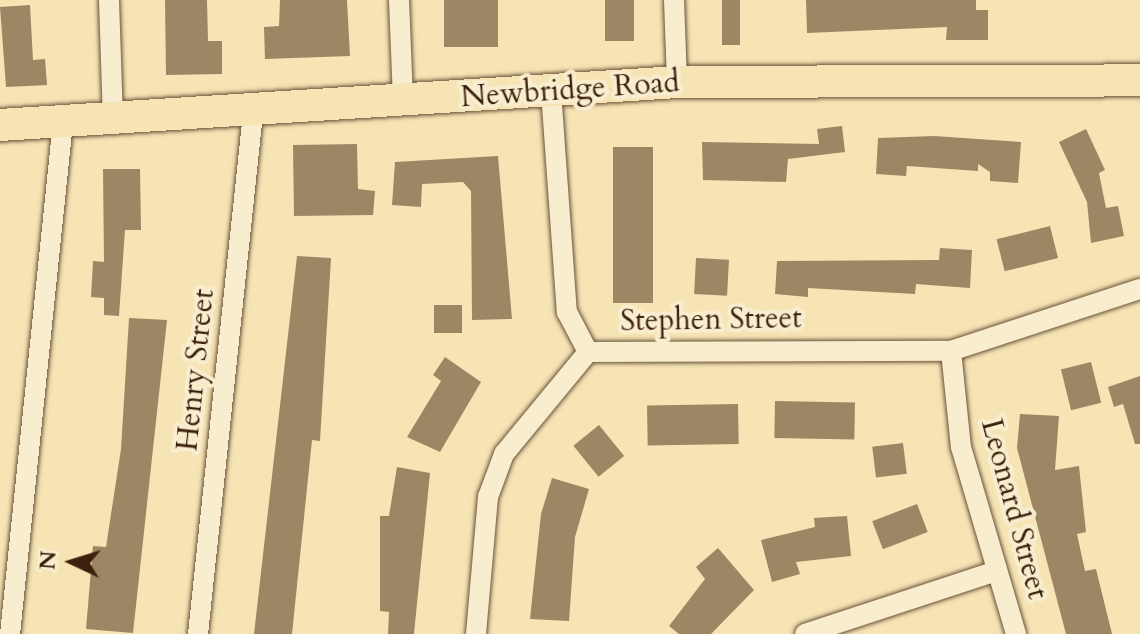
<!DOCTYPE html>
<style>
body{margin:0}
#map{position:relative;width:1140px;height:634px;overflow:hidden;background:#f6e4b5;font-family:Cardo,serif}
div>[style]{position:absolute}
.building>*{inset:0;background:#9d8664;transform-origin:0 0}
.roads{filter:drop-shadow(0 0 2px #6a5137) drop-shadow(0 0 2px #6a5137)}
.street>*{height:20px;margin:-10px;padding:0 10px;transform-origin:10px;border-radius:10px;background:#f9edcf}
.primary>*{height:32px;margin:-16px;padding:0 16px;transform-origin:16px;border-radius:16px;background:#f6e4b5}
span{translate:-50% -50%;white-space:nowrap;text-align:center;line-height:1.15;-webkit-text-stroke:8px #f9edcf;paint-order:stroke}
.street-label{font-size:30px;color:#3c200d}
.north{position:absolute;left:32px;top:522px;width:80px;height:80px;-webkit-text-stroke:6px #f9edcf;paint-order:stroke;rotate:274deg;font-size:22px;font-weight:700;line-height:32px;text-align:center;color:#3c200d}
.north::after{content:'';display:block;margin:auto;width:28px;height:36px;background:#3c200d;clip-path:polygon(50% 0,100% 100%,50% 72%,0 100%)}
</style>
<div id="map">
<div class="building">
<i style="clip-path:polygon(165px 0,207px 0,208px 41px,222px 41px,222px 74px,166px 75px)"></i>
<i style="clip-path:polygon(280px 0,347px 0,350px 56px,265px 59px,264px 27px,279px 26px)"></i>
<i style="left:444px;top:0;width:54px;height:47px"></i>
<i style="left:605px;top:0;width:29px;height:41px"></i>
<i style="left:722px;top:0;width:18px;height:45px"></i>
<i style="clip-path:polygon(806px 0,976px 0,976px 10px,988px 10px,988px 40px,946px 40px,947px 27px,807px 33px)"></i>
<i style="clip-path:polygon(30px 5px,33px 60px,45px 59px,47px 85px,6px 87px,0 7px)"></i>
<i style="clip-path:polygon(842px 126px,845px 152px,788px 159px,786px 182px,703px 180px,702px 142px,819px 144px,817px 129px)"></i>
<i style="clip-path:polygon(1086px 129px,1105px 170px,1099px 173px,1106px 208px,1118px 206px,1124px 236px,1091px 243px,1087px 202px,1059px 142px)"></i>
<i style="clip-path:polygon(934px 136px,1021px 142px,1018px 183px,990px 181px,990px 172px,978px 164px,978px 171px,907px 166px,906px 176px,876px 174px,878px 138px)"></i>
<i style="clip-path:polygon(357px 144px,358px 189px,375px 191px,373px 215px,294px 216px,293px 145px)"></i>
<i style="left:653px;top:147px;width:156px;height:40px;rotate:90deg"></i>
<i style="clip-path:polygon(498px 156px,512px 319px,472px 320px,471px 191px,463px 182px,422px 184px,421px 207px,392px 205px,395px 162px)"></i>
<i style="clip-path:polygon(103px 169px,140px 169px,141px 230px,125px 230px,119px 316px,104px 315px,104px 298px,91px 297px,93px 261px,104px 262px)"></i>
<i style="left:1050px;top:226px;width:33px;height:55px;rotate:76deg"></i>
<i style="clip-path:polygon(940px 248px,972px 250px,970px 288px,916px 284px,915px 294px,808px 288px,808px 297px,775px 294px,777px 261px,939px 260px)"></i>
<i style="clip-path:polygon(297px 256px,331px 258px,320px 441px,312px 440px,292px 634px,254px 634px)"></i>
<i style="left:696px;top:258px;width:33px;height:36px;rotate:3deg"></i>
<i style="left:434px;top:305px;width:28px;height:28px"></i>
<i style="clip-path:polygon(129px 318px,167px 320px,133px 633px,86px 629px,93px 546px,106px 547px,121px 449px)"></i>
<i style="clip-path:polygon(445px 357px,481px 382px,440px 452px,407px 437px,441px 381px,433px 375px)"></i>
<i style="left:1091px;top:362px;width:42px;height:31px;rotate:76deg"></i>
<i style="clip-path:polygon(1140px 376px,1140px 444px,1135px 444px,1123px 404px,1114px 407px,1108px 387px)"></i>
<i style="left:775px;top:401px;width:80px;height:37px;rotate:1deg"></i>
<i style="left:738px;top:404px;width:40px;height:91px;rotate:89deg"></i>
<i style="clip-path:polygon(1020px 414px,1059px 416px,1055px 470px,1079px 466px,1086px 532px,1077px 534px,1085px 571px,1096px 569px,1112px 634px,1066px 634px,1017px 448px)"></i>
<i style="left:599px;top:425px;width:40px;height:33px;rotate:51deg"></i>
<i style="left:903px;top:443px;width:31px;height:31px;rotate:83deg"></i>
<i style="clip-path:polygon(397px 467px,430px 473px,414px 634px,388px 634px,389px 612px,380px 611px,380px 516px,389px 516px)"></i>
<i style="clip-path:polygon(552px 478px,589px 489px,575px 537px,569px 621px,530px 619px,541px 514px)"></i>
<i style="left:917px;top:504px;width:30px;height:48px;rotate:69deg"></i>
<i style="clip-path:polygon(847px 516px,851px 556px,796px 562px,800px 574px,772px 582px,761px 540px,815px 527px,814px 518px)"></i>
<i style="clip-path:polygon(718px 548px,754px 590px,711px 634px,679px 634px,669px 626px,705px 579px,696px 567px)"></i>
</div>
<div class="roads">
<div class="street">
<i style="left:109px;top:0;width:119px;rotate:88.1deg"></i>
<i style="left:399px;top:0;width:101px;rotate:87.7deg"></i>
<i style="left:674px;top:0;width:82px;rotate:87.9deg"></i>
<i style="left:551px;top:91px;width:222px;rotate:85.9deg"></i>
<i style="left:567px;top:312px;width:45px;rotate:62.3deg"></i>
<i style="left:951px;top:351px;width:97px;rotate:84.1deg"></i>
<i style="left:961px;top:447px;width:195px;rotate:73.6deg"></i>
<i style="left:10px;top:634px;width:515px;rotate:-84.09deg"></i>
<i style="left:198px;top:634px;width:524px;rotate:-83.97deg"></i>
<i style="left:476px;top:634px;width:138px;rotate:-85deg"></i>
<i style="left:488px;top:497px;width:46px;rotate:-69.6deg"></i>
<i style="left:504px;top:454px;width:132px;rotate:-50.5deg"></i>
<i style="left:588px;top:352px;width:363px;rotate:-0.2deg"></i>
<i style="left:951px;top:351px;width:199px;rotate:-18.2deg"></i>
<i style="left:805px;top:634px;width:202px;rotate:-18.2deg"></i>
</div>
<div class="primary">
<i style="left:0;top:125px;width:678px;rotate:-3.63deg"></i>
<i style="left:677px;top:82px;width:463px;rotate:-0.2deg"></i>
</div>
</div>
<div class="street-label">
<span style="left:570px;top:90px;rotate:-4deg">Newbridge Road</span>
<span style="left:711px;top:320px;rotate:-1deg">Stephen Street</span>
<span style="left:196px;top:370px;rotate:-84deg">Henry Street</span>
<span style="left:1014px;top:509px;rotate:75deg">Leonard Street</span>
</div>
<div class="north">N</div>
</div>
